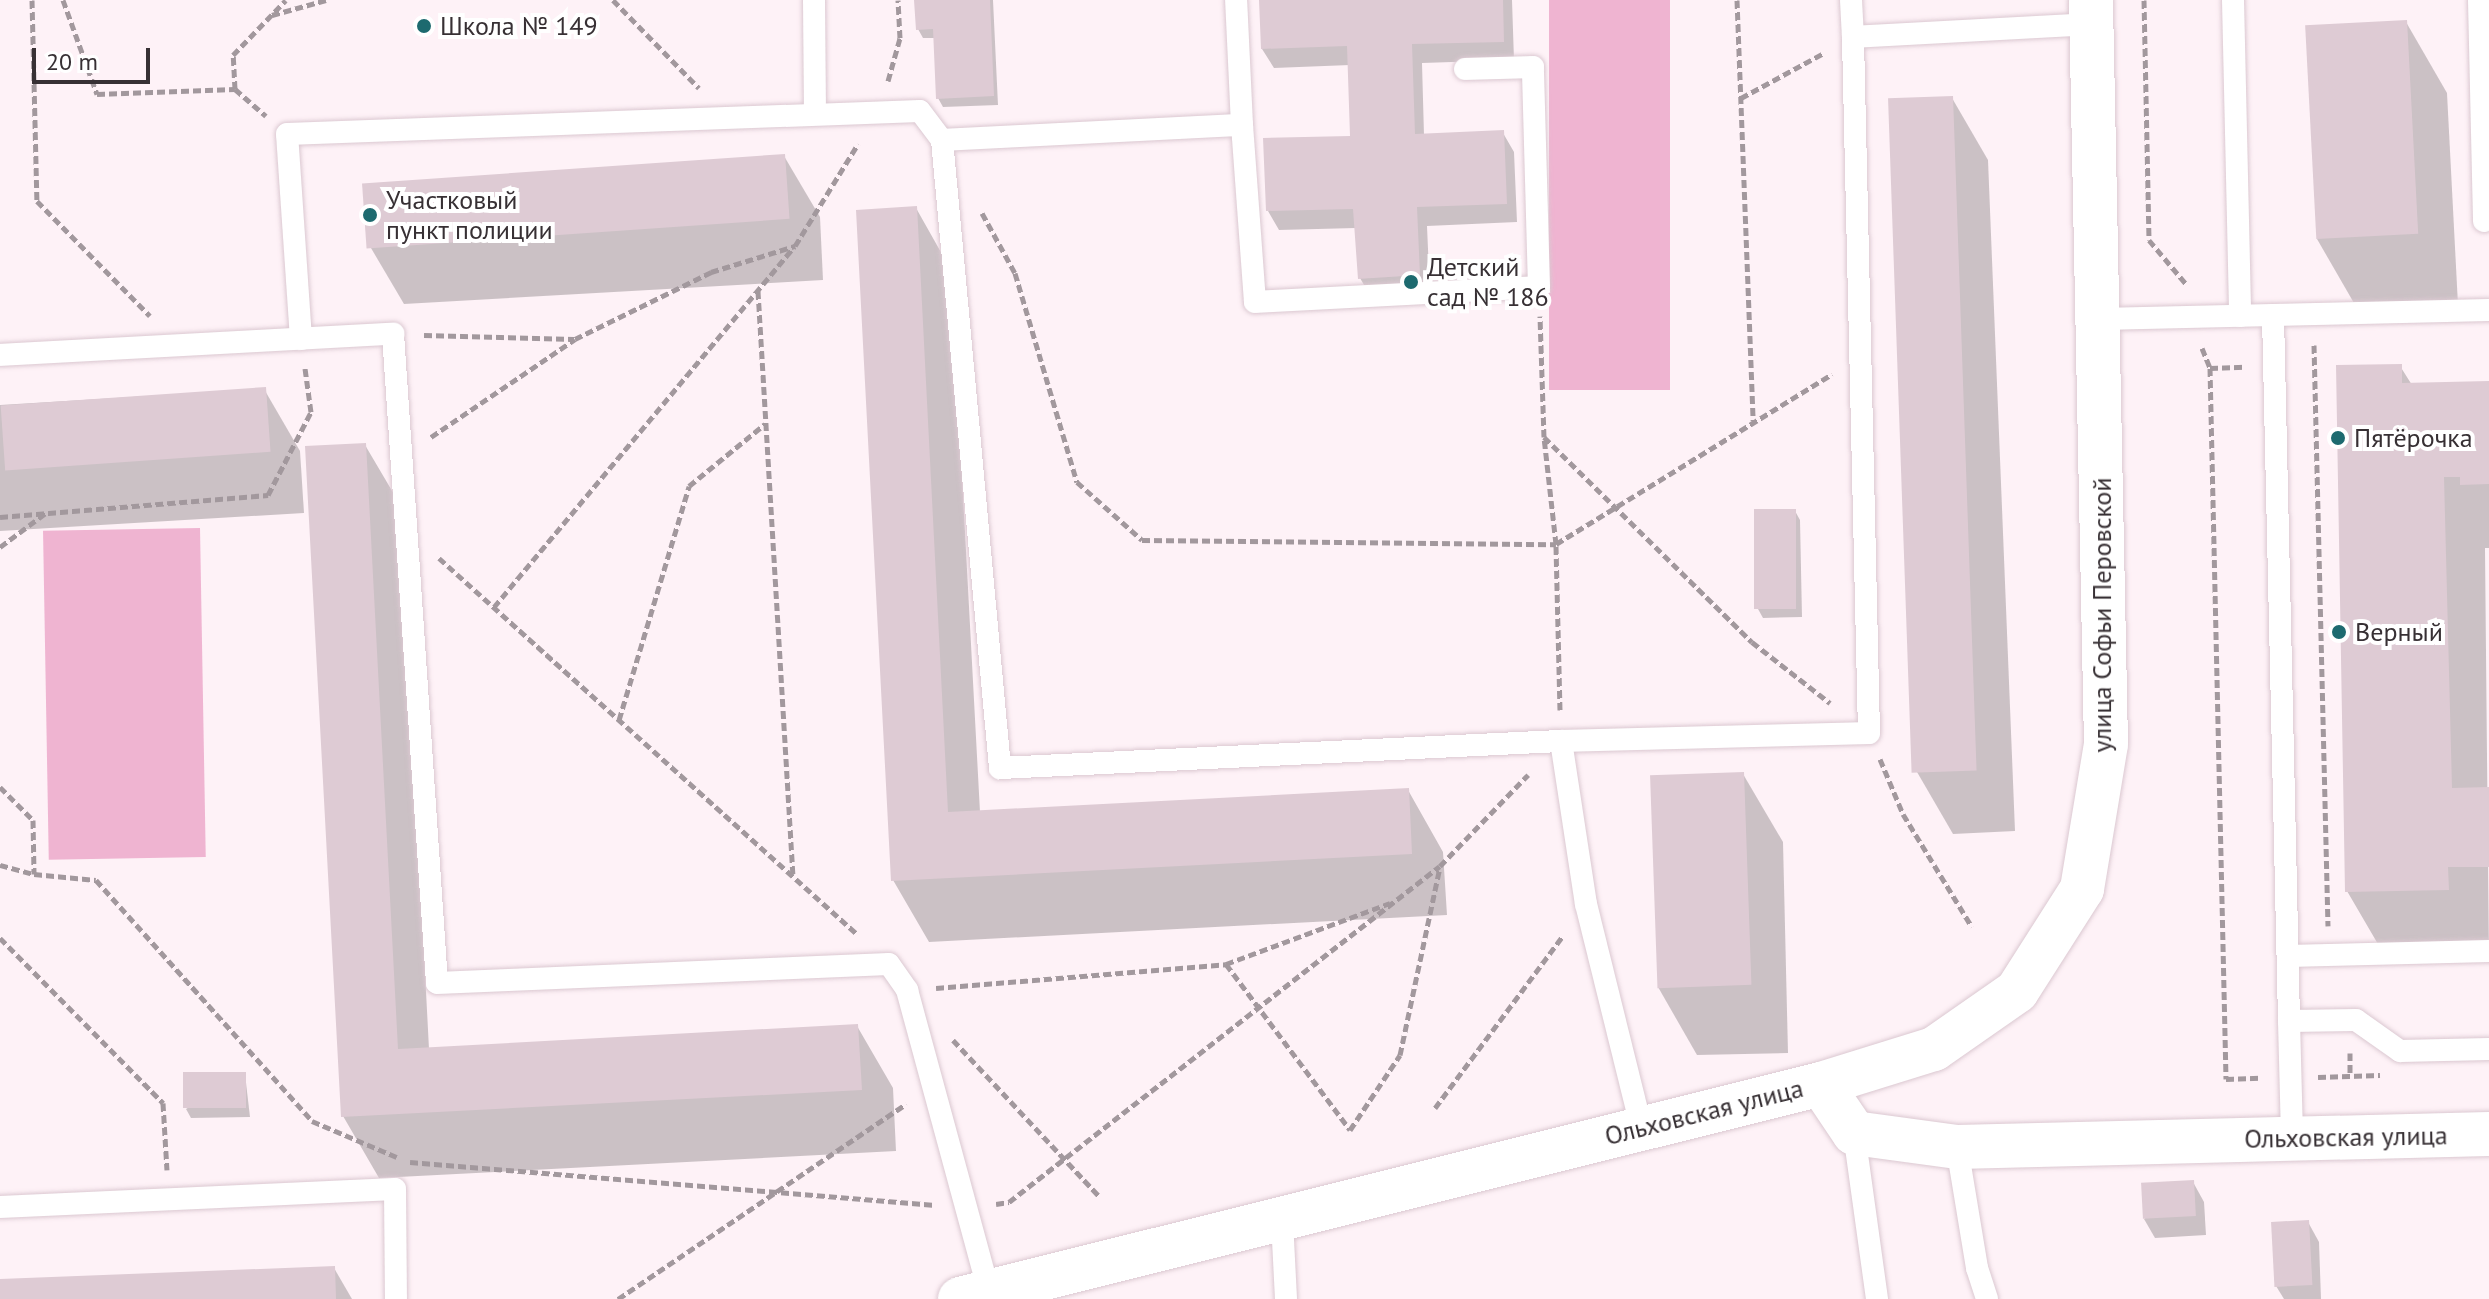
<!DOCTYPE html>
<meta charset="utf-8">
<style>
body{margin:0}
#map{position:relative;width:2489px;height:1299px;overflow:hidden;background:#fef2f7;font-family:"PT Sans",sans-serif}
div>[style]{position:absolute}
.green>*{inset:0;background:#efb4d1;transform-origin:0 0}
.shadow>*{inset:0;background:#0003}
.building>*{inset:0;background:#decbd4;transform-origin:0 0}
.path>*{height:5px;margin-top:-2.5px;transform-origin:0;background:repeating-linear-gradient(90deg,#a2989d 0 8px,transparent 0 12px)}
.roads{filter:drop-shadow(0 0 2px #dbc8d1) drop-shadow(0 0 2px #dbc8d1)}
.lane>*{height:22px;margin:-11px;padding:0 11px;transform-origin:11px;border-radius:11px;background:#fff}
.street>*{height:44px;margin:-22px;padding:0 22px;transform-origin:22px;border-radius:22px;background:#fff}
.secondary>*{height:44px;margin:-22px;padding:0 22px;transform-origin:22px;border-radius:22px;background:#fff}
.dots>*{width:22px;height:22px;translate:-50% -50%;box-sizing:border-box;border:4px solid #fff;border-radius:50%}
span{translate:-50% -50%;white-space:nowrap;text-align:center;line-height:1.15;-webkit-text-stroke:8px #fff;paint-order:stroke}
.poi-label{font-size:26px;color:#373034}
.left{translate:0 -50%;text-align:left}
.street-label{font-size:26px;color:#373034}
.scale{position:absolute;left:32px;top:48px;width:118px;height:36px;box-sizing:border-box;border:4px solid #373034;border-top:0;padding-left:10px;font-size:24px;line-height:28px;white-space:nowrap;color:#373034;-webkit-text-stroke:6px #fff;paint-order:stroke}
</style>
<div id="map">
<div class="green">
<i style="left:1549px;top:0;width:121px;height:390px"></i>
<i style="left:200px;top:528px;width:329px;height:157px;rotate:89deg"></i>
</div>
<div class="shadow">
<i style="clip-path:polygon(916px 0,993px 0,998px 105px,943px 107px,938px 98px,935px 38px,923px 38px,918px 29px)"></i>
<i style="clip-path:polygon(1261px 0,1512px 0,1514px 60px,1422px 63px,1424px 135px,1503px 133px,1514px 152px,1517px 222px,1427px 226px,1430px 294px,1371px 297px,1360px 278px,1356px 228px,1279px 230px,1268px 211px,1352px 138px,1350px 65px,1274px 68px,1262px 49px)"></i>
<i style="clip-path:polygon(2406px 22px,2447px 93px,2458px 305px,2358px 310px,2317px 239px)"></i>
<i style="clip-path:polygon(1952px 98px,1988px 160px,2015px 831px,1953px 834px,1917px 772px)"></i>
<i style="clip-path:polygon(784px 156px,820px 217px,823px 280px,404px 304px,368px 243px)"></i>
<i style="clip-path:polygon(916px 208px,951px 270px,980px 812px,1408px 790px,1443px 852px,1447px 915px,929px 942px,893px 880px)"></i>
<i style="clip-path:polygon(2400px 366px,2412px 385px,2489px 383px,2489px 548px,2485px 548px,2489px 961px,2389px 963px,2347px 891px)"></i>
<i style="clip-path:polygon(264px 389px,300px 451px,304px 513px,0 531px,0 405px)"></i>
<i style="clip-path:polygon(365px 445px,401px 506px,429px 1049px,857px 1026px,893px 1088px,896px 1151px,379px 1178px,343px 1116px)"></i>
<i style="clip-path:polygon(1795px 511px,1800px 520px,1802px 617px,1763px 618px,1758px 609px)"></i>
<i style="clip-path:polygon(1743px 774px,1783px 842px,1788px 1053px,1697px 1055px,1658px 987px)"></i>
<i style="clip-path:polygon(245px 1074px,250px 1117px,191px 1118px,186px 1109px)"></i>
<i style="clip-path:polygon(2193px 1182px,2204px 1202px,2206px 1235px,2155px 1238px,2144px 1219px)"></i>
<i style="clip-path:polygon(2308px 1222px,2319px 1242px,2321px 1299px,2284px 1299px,2276px 1286px)"></i>
<i style="clip-path:polygon(334px 1268px,352px 1299px,0 1299px,0 1281px)"></i>
</div>
<div class="building">
<i style="clip-path:polygon(914px 0,990px 0,994px 96px,936px 99px,933px 29px,916px 30px)"></i>
<i style="clip-path:polygon(1259px 0,1503px 0,1504px 42px,1412px 44px,1415px 134px,1504px 130px,1507px 204px,1417px 207px,1420px 275px,1358px 279px,1353px 209px,1266px 211px,1263px 138px,1350px 136px,1347px 46px,1261px 49px)"></i>
<i style="left:2407px;top:20px;width:214px;height:102px;rotate:87deg"></i>
<i style="left:1953px;top:96px;width:675px;height:65px;rotate:88deg"></i>
<i style="left:785px;top:154px;width:65px;height:424px;rotate:86deg"></i>
<i style="clip-path:polygon(917px 206px,948px 812px,1409px 788px,1412px 854px,891px 881px,856px 210px)"></i>
<i style="clip-path:polygon(2402px 364px,2402px 383px,2489px 381px,2489px 484px,2460px 485px,2460px 477px,2444px 477px,2452px 788px,2489px 787px,2489px 867px,2448px 867px,2449px 890px,2345px 892px,2336px 365px)"></i>
<i style="left:266px;top:387px;width:65px;height:266px;rotate:86deg"></i>
<i style="clip-path:polygon(366px 443px,398px 1049px,858px 1024px,862px 1090px,341px 1117px,305px 446px)"></i>
<i style="left:1754px;top:509px;width:42px;height:100px"></i>
<i style="left:1744px;top:772px;width:213px;height:94px;rotate:88deg"></i>
<i style="left:246px;top:1072px;width:36px;height:63px;rotate:90deg"></i>
<i style="left:2194px;top:1180px;width:36px;height:53px;rotate:87deg"></i>
<i style="left:2309px;top:1220px;width:65px;height:38px;rotate:87deg"></i>
<i style="clip-path:polygon(335px 1266px,336px 1299px,0 1299px,0 1279px)"></i>
</div>
<div class="path">
<i style="left:32px;top:0;width:201px;rotate:88.6deg"></i>
<i style="left:37px;top:201px;width:161px;rotate:45.5deg"></i>
<i style="left:63px;top:0;width:100px;rotate:70.1deg"></i>
<i style="left:97px;top:94px;width:138px;rotate:-2.1deg"></i>
<i style="left:235px;top:89px;width:41px;rotate:41.1deg"></i>
<i style="left:613px;top:0;width:123px;rotate:45.7deg"></i>
<i style="left:1737px;top:0;width:421px;rotate:87.8deg"></i>
<i style="left:2144px;top:0;width:240px;rotate:88.8deg"></i>
<i style="left:2149px;top:240px;width:59px;rotate:49.8deg"></i>
<i style="left:272px;top:15px;width:56px;rotate:-15.5deg"></i>
<i style="left:888px;top:81px;width:45px;rotate:-74.4deg"></i>
<i style="left:900px;top:38px;width:38px;rotate:-93deg"></i>
<i style="left:235px;top:89px;width:34px;rotate:-93deg"></i>
<i style="left:233px;top:55px;width:76px;rotate:-46.1deg"></i>
<i style="left:1741px;top:98px;width:94px;rotate:-28.5deg"></i>
<i style="left:982px;top:213px;width:68px;rotate:61.2deg"></i>
<i style="left:1015px;top:273px;width:218px;rotate:73.5deg"></i>
<i style="left:1077px;top:482px;width:87px;rotate:41.7deg"></i>
<i style="left:1142px;top:540px;width:414px;rotate:0.6deg"></i>
<i style="left:1556px;top:544px;width:108px;rotate:-96.4deg"></i>
<i style="left:1544px;top:437px;width:121px;rotate:-91.9deg"></i>
<i style="left:758px;top:291px;width:587px;rotate:86.58deg"></i>
<i style="left:424px;top:335px;width:150px;rotate:1.5deg"></i>
<i style="left:2314px;top:345px;width:581px;rotate:88.62deg"></i>
<i style="left:2202px;top:348px;width:22px;rotate:68deg"></i>
<i style="left:2210px;top:368px;width:711px;rotate:88.71deg"></i>
<i style="left:2226px;top:1079px;width:34px;rotate:-2deg"></i>
<i style="left:2210px;top:368px;width:35px;rotate:-2deg"></i>
<i style="left:431px;top:437px;width:174px;rotate:-34.2deg"></i>
<i style="left:575px;top:339px;width:152px;rotate:-26.2deg"></i>
<i style="left:711px;top:272px;width:88px;rotate:-17.2deg"></i>
<i style="left:795px;top:246px;width:120px;rotate:-58.3deg"></i>
<i style="left:1544px;top:437px;width:292px;rotate:44.6deg"></i>
<i style="left:1752px;top:642px;width:99px;rotate:38deg"></i>
<i style="left:0;top:517px;width:269px;rotate:-4.7deg"></i>
<i style="left:268px;top:495px;width:93px;rotate:-62.6deg"></i>
<i style="left:311px;top:412px;width:44px;rotate:-97.8deg"></i>
<i style="left:0;top:547px;width:59px;rotate:-36.7deg"></i>
<i style="left:439px;top:558px;width:562px;rotate:41.97deg"></i>
<i style="left:494px;top:607px;width:469px;rotate:-50.2deg"></i>
<i style="left:1560px;top:710px;width:166px;rotate:-91.4deg"></i>
<i style="left:1556px;top:544px;width:324px;rotate:-31.6deg"></i>
<i style="left:619px;top:720px;width:244px;rotate:-73.3deg"></i>
<i style="left:689px;top:486px;width:98px;rotate:-39.2deg"></i>
<i style="left:1880px;top:759px;width:60px;rotate:67.3deg"></i>
<i style="left:1903px;top:814px;width:132px;rotate:58.6deg"></i>
<i style="left:0;top:787px;width:47px;rotate:45deg"></i>
<i style="left:33px;top:820px;width:54px;rotate:88.9deg"></i>
<i style="left:34px;top:874px;width:62px;rotate:5.5deg"></i>
<i style="left:96px;top:880px;width:324px;rotate:48.1deg"></i>
<i style="left:312px;top:1121px;width:92px;rotate:23deg"></i>
<i style="left:0;top:865px;width:35px;rotate:15deg"></i>
<i style="left:0;top:938px;width:232px;rotate:45.3deg"></i>
<i style="left:163px;top:1103px;width:67px;rotate:86.6deg"></i>
<i style="left:1226px;top:964px;width:207px;rotate:53.2deg"></i>
<i style="left:1350px;top:1130px;width:90px;rotate:-56.3deg"></i>
<i style="left:1400px;top:1055px;width:192px;rotate:-78deg"></i>
<i style="left:936px;top:988px;width:291px;rotate:-4.7deg"></i>
<i style="left:1226px;top:964px;width:175px;rotate:-20.4deg"></i>
<i style="left:953px;top:1040px;width:215px;rotate:46.9deg"></i>
<i style="left:2350px;top:1053px;width:23px;rotate:90deg"></i>
<i style="left:2318px;top:1077px;width:62px;rotate:-1.8deg"></i>
<i style="left:1435px;top:1108px;width:213px;rotate:-53.4deg"></i>
<i style="left:410px;top:1162px;width:527px;rotate:4.68deg"></i>
<i style="left:996px;top:1204px;width:13px;rotate:-9deg"></i>
<i style="left:1009px;top:1202px;width:546px;rotate:-37.94deg"></i>
<i style="left:1440px;top:866px;width:127px;rotate:-46deg"></i>
<i style="left:618px;top:1299px;width:348px;rotate:-34.1deg"></i>
</div>
<div class="roads">
<div class="lane">
<i style="left:814px;top:0;width:114px;rotate:89.5deg"></i>
<i style="left:1851px;top:0;width:37px;rotate:87deg"></i>
<i style="left:2233px;top:0;width:316px;rotate:88.7deg"></i>
<i style="left:2479px;top:0;width:221px;rotate:88.7deg"></i>
<i style="left:1242px;top:125px;width:177px;rotate:85.8deg"></i>
<i style="left:1255px;top:302px;width:284px;rotate:-3deg"></i>
<i style="left:1539px;top:287px;width:220px;rotate:-91.6deg"></i>
<i style="left:1533px;top:67px;width:68px;rotate:178.3deg"></i>
<i style="left:942px;top:140px;width:300px;rotate:-2.9deg"></i>
<i style="left:1242px;top:125px;width:125px;rotate:-92.7deg"></i>
<i style="left:2273px;top:315px;width:216px;rotate:-1.3deg"></i>
<i style="left:2100px;top:319px;width:173px;rotate:-1.3deg"></i>
<i style="left:2273px;top:315px;width:706px;rotate:88.7deg"></i>
<i style="left:2289px;top:1021px;width:67px;rotate:-0.9deg"></i>
<i style="left:2356px;top:1020px;width:54px;rotate:35.2deg"></i>
<i style="left:2400px;top:1051px;width:89px;rotate:-1.3deg"></i>
<i style="left:301px;top:339px;width:205px;rotate:-93.9deg"></i>
<i style="left:287px;top:134px;width:633px;rotate:-2.08deg"></i>
<i style="left:920px;top:111px;width:36px;rotate:53deg"></i>
<i style="left:942px;top:140px;width:631px;rotate:84.72deg"></i>
<i style="left:1000px;top:768px;width:562px;rotate:-2.76deg"></i>
<i style="left:1561px;top:741px;width:165px;rotate:81.3deg"></i>
<i style="left:1586px;top:904px;width:230px;rotate:76.1deg"></i>
<i style="left:0;top:355px;width:394px;rotate:-3.1deg"></i>
<i style="left:393px;top:334px;width:650px;rotate:86.12deg"></i>
<i style="left:437px;top:983px;width:452px;rotate:-2.4deg"></i>
<i style="left:889px;top:964px;width:32px;rotate:55deg"></i>
<i style="left:907px;top:990px;width:313px;rotate:74.8deg"></i>
<i style="left:1561px;top:741px;width:308px;rotate:-1.5deg"></i>
<i style="left:1869px;top:733px;width:696px;rotate:-91.32deg"></i>
<i style="left:1853px;top:37px;width:238px;rotate:-3.1deg"></i>
<i style="left:2288px;top:956px;width:201px;rotate:-1.4deg"></i>
<i style="left:2289px;top:1021px;width:118px;rotate:88.5deg"></i>
<i style="left:1854px;top:1133px;width:168px;rotate:82.1deg"></i>
<i style="left:1957px;top:1147px;width:123px;rotate:80.6deg"></i>
<i style="left:1977px;top:1268px;width:33px;rotate:72deg"></i>
<i style="left:0;top:1207px;width:395px;rotate:-2.6deg"></i>
<i style="left:395px;top:1189px;width:110px;rotate:89.5deg"></i>
<i style="left:1282px;top:1220px;width:79px;rotate:87.1deg"></i>
</div>
<div class="street">
<i style="left:1821px;top:1084px;width:59px;rotate:56deg"></i>
<i style="left:1854px;top:1133px;width:104px;rotate:7.7deg"></i>
<i style="left:1957px;top:1147px;width:532px;rotate:-1.4deg"></i>
</div>
<div class="secondary">
<i style="left:960px;top:1299px;width:887px;rotate:-14.02deg"></i>
<i style="left:1821px;top:1084px;width:118px;rotate:-17.2deg"></i>
<i style="left:1934px;top:1049px;width:101px;rotate:-34.9deg"></i>
<i style="left:2017px;top:991px;width:121px;rotate:-57.5deg"></i>
<i style="left:2082px;top:889px;width:147px;rotate:-80.6deg"></i>
<i style="left:2106px;top:744px;width:744px;rotate:-91.16deg"></i>
</div>
</div>
<div class="dots">
<i style="left:424px;top:26px;background:#1d6a6f"></i>
<i style="left:370px;top:215px;background:#1d6a6f"></i>
<i style="left:1411px;top:282px;background:#1d6a6f"></i>
<i style="left:2338px;top:438px;background:#1d6a6f"></i>
<i style="left:2339px;top:632px;background:#1d6a6f"></i>
</div>
<div class="poi-label">
<span class="left" style="left:440px;top:26px">Школа № 149</span>
<span class="left" style="left:386px;top:215px">Участковый<br>пункт полиции</span>
<span class="left" style="left:1427px;top:282px">Детский<br>сад № 186</span>
<span class="left" style="left:2354px;top:438px">Пятёрочка</span>
<span class="left" style="left:2355px;top:632px">Верный</span>
</div>
<div class="street-label">
<span style="left:2102px;top:615px;rotate:-90deg">улица Софьи Перовской</span>
<span style="left:1704px;top:1112px;rotate:-14deg">Ольховская улица</span>
<span style="left:2346px;top:1137px;rotate:-1deg">Ольховская улица</span>
</div>
<div class="scale">20 m</div>
</div>
